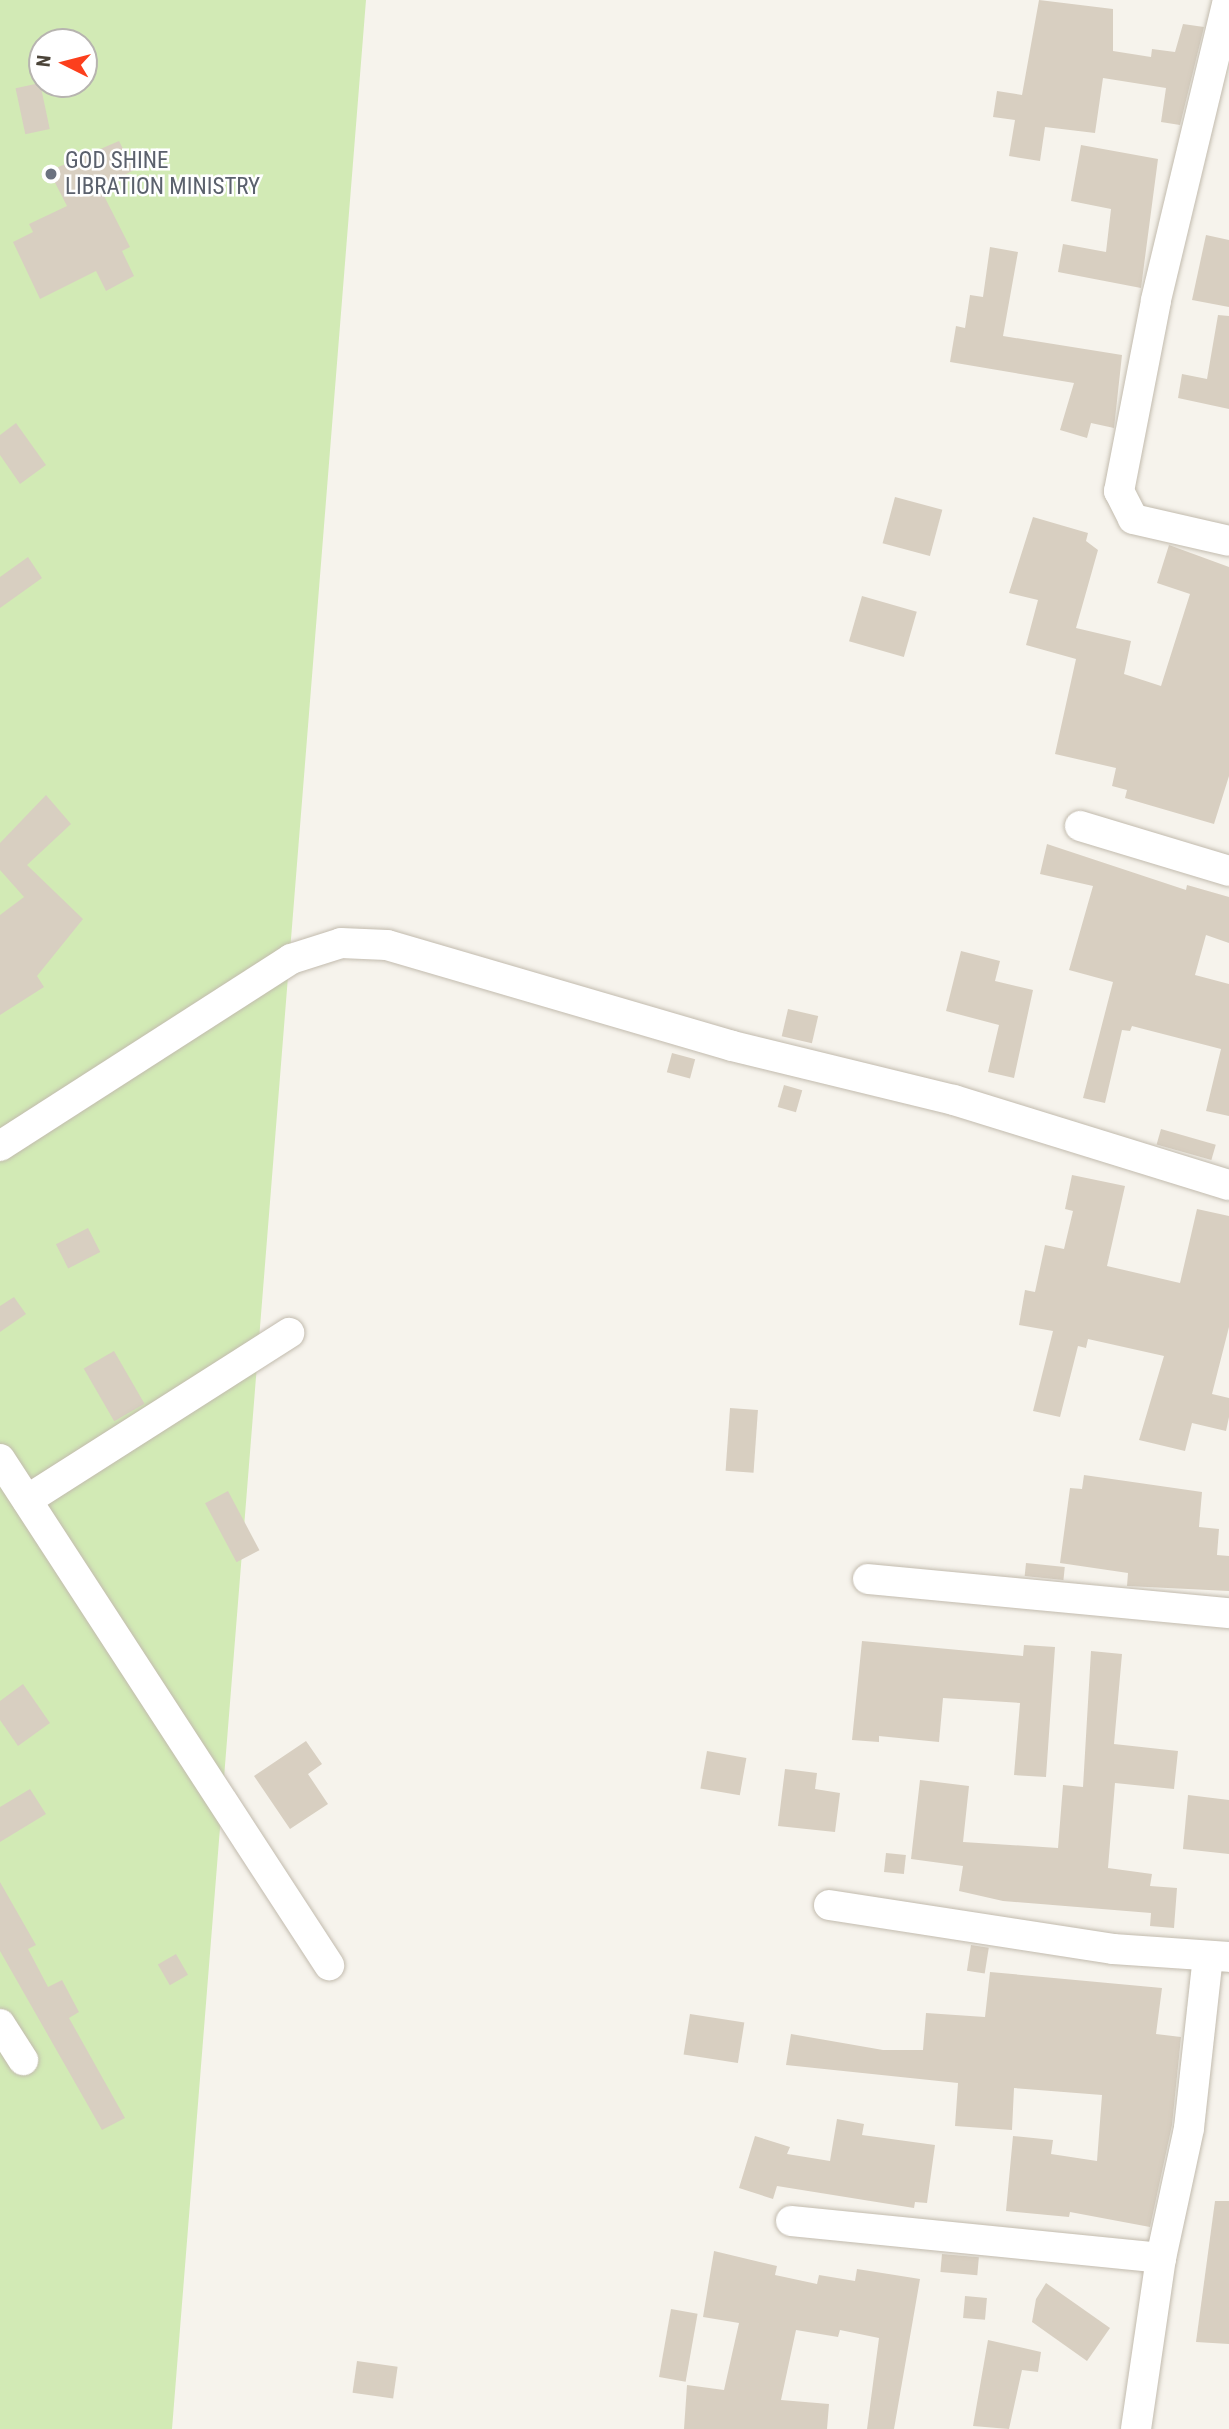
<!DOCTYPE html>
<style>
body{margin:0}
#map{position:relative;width:1229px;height:2429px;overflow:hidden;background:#f6f3ec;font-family:"Roboto Condensed",sans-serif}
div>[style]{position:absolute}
.green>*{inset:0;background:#d2eab5}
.building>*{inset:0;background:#d8cfc1;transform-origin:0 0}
.roads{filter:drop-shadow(0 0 2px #c2bbae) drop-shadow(0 0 2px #c2bbae)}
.street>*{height:30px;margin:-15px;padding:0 15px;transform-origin:15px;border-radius:15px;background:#fff}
.dots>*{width:19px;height:19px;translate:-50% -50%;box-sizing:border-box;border:4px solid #fff;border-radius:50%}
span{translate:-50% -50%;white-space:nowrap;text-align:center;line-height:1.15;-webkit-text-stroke:5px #fff;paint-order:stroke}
.worship-label{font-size:23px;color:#5b616d}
.left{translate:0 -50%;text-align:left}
.north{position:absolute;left:28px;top:28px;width:70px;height:70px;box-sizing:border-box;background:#fff;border:2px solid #b7b4b0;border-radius:50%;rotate:276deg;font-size:19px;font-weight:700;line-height:28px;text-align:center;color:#4b4439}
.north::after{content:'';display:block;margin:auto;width:24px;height:32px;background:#fc3f1d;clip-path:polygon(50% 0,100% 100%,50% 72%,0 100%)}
</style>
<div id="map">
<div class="green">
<i style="clip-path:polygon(evenodd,0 0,366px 0,172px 2429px,0 2429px,0 0,42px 42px,84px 42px,84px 84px,42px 84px,42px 42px)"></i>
</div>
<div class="building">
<i style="clip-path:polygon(1039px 0,1113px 9px,1113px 51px,1151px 57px,1152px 49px,1175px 52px,1183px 24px,1204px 27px,1180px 125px,1161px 122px,1166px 88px,1103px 78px,1095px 133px,1045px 127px,1040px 161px,1009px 156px,1015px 120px,993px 117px,997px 91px,1022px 95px)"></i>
<i style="left:40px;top:83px;width:47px;height:25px;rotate:78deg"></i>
<i style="clip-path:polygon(119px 141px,134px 170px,100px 188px,130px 247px,122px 251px,134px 276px,106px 291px,96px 271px,40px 299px,13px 242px,33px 232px,29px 224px,67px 206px,49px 171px)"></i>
<i style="clip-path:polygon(1081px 145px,1158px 159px,1141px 288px,1058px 272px,1063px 244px,1106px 252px,1111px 209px,1071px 201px)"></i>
<i style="clip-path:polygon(1206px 235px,1229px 240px,1229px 307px,1192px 300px)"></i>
<i style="clip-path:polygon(990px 247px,1018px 252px,1003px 336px,1122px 355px,1114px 428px,1091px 423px,1087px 438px,1060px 430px,1074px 383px,950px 362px,956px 326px,965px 328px,970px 295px,983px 297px)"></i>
<i style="clip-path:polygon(1218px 315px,1229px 316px,1229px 409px,1178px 398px,1182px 374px,1207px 379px)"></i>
<i style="clip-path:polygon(16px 423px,46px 465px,20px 484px,0 455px,0 435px)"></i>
<i style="left:895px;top:497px;width:49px;height:48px;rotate:15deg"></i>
<i style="clip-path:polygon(1033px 517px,1088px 533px,1086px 541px,1098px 550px,1076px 628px,1131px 641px,1124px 674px,1161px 686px,1190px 594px,1157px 583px,1169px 545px,1229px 567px,1229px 776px,1214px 824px,1125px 798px,1127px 790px,1112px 786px,1116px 768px,1055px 754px,1076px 659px,1026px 645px,1038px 600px,1009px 593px)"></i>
<i style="clip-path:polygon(28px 557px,42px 578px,0 608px,0 577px)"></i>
<i style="left:862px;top:596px;width:57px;height:47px;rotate:16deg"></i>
<i style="clip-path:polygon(46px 795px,71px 824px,27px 865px,83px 919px,37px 976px,44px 987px,0 1015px,0 915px,24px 897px,0 870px,0 843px)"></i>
<i style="clip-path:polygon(1047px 844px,1186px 890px,1187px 885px,1229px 897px,1229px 943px,1206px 935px,1195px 975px,1229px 984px,1229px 1116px,1206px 1111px,1221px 1049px,1132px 1026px,1130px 1031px,1122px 1030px,1105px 1103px,1083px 1098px,1113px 982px,1069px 970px,1093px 886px,1040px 874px)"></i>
<i style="clip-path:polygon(961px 951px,1000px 961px,995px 981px,1033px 990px,1014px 1078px,988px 1072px,999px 1025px,946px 1011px)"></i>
<i style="left:788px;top:1009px;width:31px;height:28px;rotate:13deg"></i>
<i style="left:672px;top:1053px;width:24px;height:20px;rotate:15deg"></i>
<i style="left:784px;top:1085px;width:19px;height:23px;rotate:16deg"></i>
<i style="left:1161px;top:1129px;width:57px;height:16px;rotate:16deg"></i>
<i style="clip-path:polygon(1072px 1175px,1125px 1186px,1107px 1266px,1180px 1283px,1197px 1209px,1229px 1216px,1229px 1327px,1212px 1394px,1229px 1398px,1229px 1417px,1226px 1431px,1192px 1423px,1185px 1451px,1139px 1440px,1164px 1356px,1088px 1339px,1086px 1348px,1078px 1346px,1060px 1417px,1033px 1411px,1053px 1331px,1019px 1325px,1025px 1290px,1035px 1292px,1045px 1245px,1064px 1249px,1073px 1211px,1065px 1209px)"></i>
<i style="left:88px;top:1228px;width:27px;height:36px;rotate:63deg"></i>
<i style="clip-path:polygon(14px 1297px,26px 1314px,0 1332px,0 1306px)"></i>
<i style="left:114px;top:1351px;width:61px;height:35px;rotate:60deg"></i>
<i style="left:730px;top:1408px;width:28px;height:63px;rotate:4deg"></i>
<i style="clip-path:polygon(1084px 1475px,1202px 1492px,1199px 1527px,1219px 1529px,1217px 1555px,1229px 1556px,1229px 1591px,1127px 1586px,1128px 1573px,1060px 1563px,1070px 1488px,1082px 1489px)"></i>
<i style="left:228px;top:1491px;width:67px;height:26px;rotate:62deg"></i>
<i style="left:1026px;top:1563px;width:39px;height:13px;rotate:6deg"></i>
<i style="clip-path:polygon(862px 1641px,1023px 1656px,1024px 1645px,1055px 1647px,1046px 1777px,1014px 1775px,1020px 1703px,943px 1698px,939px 1742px,879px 1736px,879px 1742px,852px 1740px)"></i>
<i style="clip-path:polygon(1091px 1651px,1122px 1654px,1114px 1744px,1178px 1751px,1174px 1789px,1115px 1783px,1108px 1868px,1152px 1874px,1150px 1886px,1177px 1888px,1174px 1928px,1150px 1926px,1151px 1913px,1003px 1901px,959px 1891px,963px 1866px,911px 1859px,920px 1780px,969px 1786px,963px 1842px,1058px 1848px,1063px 1785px,1083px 1787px)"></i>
<i style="clip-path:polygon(23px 1684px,50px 1723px,18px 1746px,0 1720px,0 1701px)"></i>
<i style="clip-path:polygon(306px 1741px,322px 1764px,308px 1774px,328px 1804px,290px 1829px,254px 1776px)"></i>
<i style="left:707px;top:1751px;width:40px;height:38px;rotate:10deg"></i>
<i style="clip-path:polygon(785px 1769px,817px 1773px,815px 1789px,840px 1793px,835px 1832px,778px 1826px)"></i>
<i style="clip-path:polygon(30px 1789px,46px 1814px,0 1842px,0 1807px)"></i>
<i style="clip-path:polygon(1188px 1795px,1229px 1800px,1229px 1854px,1183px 1849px)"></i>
<i style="left:886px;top:1853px;width:20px;height:19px;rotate:6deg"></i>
<i style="clip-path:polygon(0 1882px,36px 1945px,28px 1949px,48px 1987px,62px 1980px,79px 2012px,69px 2018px,125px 2118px,102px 2130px,0 1951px)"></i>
<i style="left:971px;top:1945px;width:18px;height:26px;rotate:9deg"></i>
<i style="left:176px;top:1954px;width:24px;height:21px;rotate:60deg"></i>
<i style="clip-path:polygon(990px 1972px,1162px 1988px,1156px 2034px,1181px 2037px,1172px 2125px,1150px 2227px,1070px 2212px,1069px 2217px,1006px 2211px,1013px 2136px,1053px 2140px,1051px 2154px,1097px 2161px,1102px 2095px,1014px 2088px,1012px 2130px,955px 2126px,958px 2083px,786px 2065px,791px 2034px,883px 2050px,923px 2050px,926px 2013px,985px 2017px)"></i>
<i style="left:690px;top:2014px;width:55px;height:41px;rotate:9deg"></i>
<i style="clip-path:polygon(837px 2119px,864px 2124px,862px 2135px,935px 2145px,927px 2203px,915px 2202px,914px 2208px,777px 2186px,773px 2199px,739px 2188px,755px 2136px,790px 2147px,787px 2154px,830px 2161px)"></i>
<i style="clip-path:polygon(1215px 2201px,1229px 2201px,1229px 2344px,1196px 2342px)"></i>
<i style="clip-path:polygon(714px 2251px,777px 2266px,775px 2275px,817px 2284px,819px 2275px,855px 2281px,857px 2269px,920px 2279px,894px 2429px,867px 2429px,879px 2338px,840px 2330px,838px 2337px,796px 2330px,781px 2400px,829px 2404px,827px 2429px,684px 2429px,687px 2385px,724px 2390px,739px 2323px,703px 2317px)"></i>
<i style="left:942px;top:2254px;width:37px;height:18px;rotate:5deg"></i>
<i style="clip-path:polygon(1046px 2283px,1110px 2328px,1087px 2361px,1032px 2322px,1036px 2299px)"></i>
<i style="left:965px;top:2296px;width:22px;height:22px;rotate:5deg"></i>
<i style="left:671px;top:2309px;width:27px;height:69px;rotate:10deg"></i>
<i style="clip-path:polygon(988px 2340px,1041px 2352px,1038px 2372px,1022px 2370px,1009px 2429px,973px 2426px)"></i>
<i style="left:357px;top:2361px;width:41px;height:32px;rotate:8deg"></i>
</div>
<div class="roads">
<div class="street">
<i style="left:1228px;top:0;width:309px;rotate:103.5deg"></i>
<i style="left:1156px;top:301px;width:194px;rotate:101deg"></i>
<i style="left:1119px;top:491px;width:31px;rotate:63deg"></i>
<i style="left:1133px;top:519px;width:98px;rotate:12.9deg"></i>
<i style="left:1080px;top:826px;width:156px;rotate:16.8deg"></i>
<i style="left:0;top:1146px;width:346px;rotate:-32.7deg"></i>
<i style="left:291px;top:959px;width:52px;rotate:-17.7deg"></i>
<i style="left:341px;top:943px;width:46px;rotate:2.5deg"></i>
<i style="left:387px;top:945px;width:359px;rotate:16.3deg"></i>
<i style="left:732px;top:1046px;width:228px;rotate:13.7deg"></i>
<i style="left:954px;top:1100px;width:288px;rotate:17.2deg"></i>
<i style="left:0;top:1459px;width:604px;rotate:56.97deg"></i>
<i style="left:27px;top:1500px;width:311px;rotate:-32.5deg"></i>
<i style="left:868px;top:1579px;width:363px;rotate:5.4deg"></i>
<i style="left:829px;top:1905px;width:287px;rotate:8.8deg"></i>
<i style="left:1113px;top:1949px;width:116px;rotate:3.9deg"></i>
<i style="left:0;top:2024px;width:43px;rotate:57.4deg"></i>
<i style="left:791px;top:2221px;width:372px;rotate:5.7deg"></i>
<i style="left:1136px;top:2429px;width:173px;rotate:-81.7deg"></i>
<i style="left:1161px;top:2258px;width:133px;rotate:-77.8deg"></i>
<i style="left:1189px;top:2128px;width:172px;rotate:-83.7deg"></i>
</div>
</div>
<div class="dots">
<i style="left:51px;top:174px;background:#6b7280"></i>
</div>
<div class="worship-label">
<span class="left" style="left:65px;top:174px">GOD SHINE<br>LIBRATION MINISTRY</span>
</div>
<div class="north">N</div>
</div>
